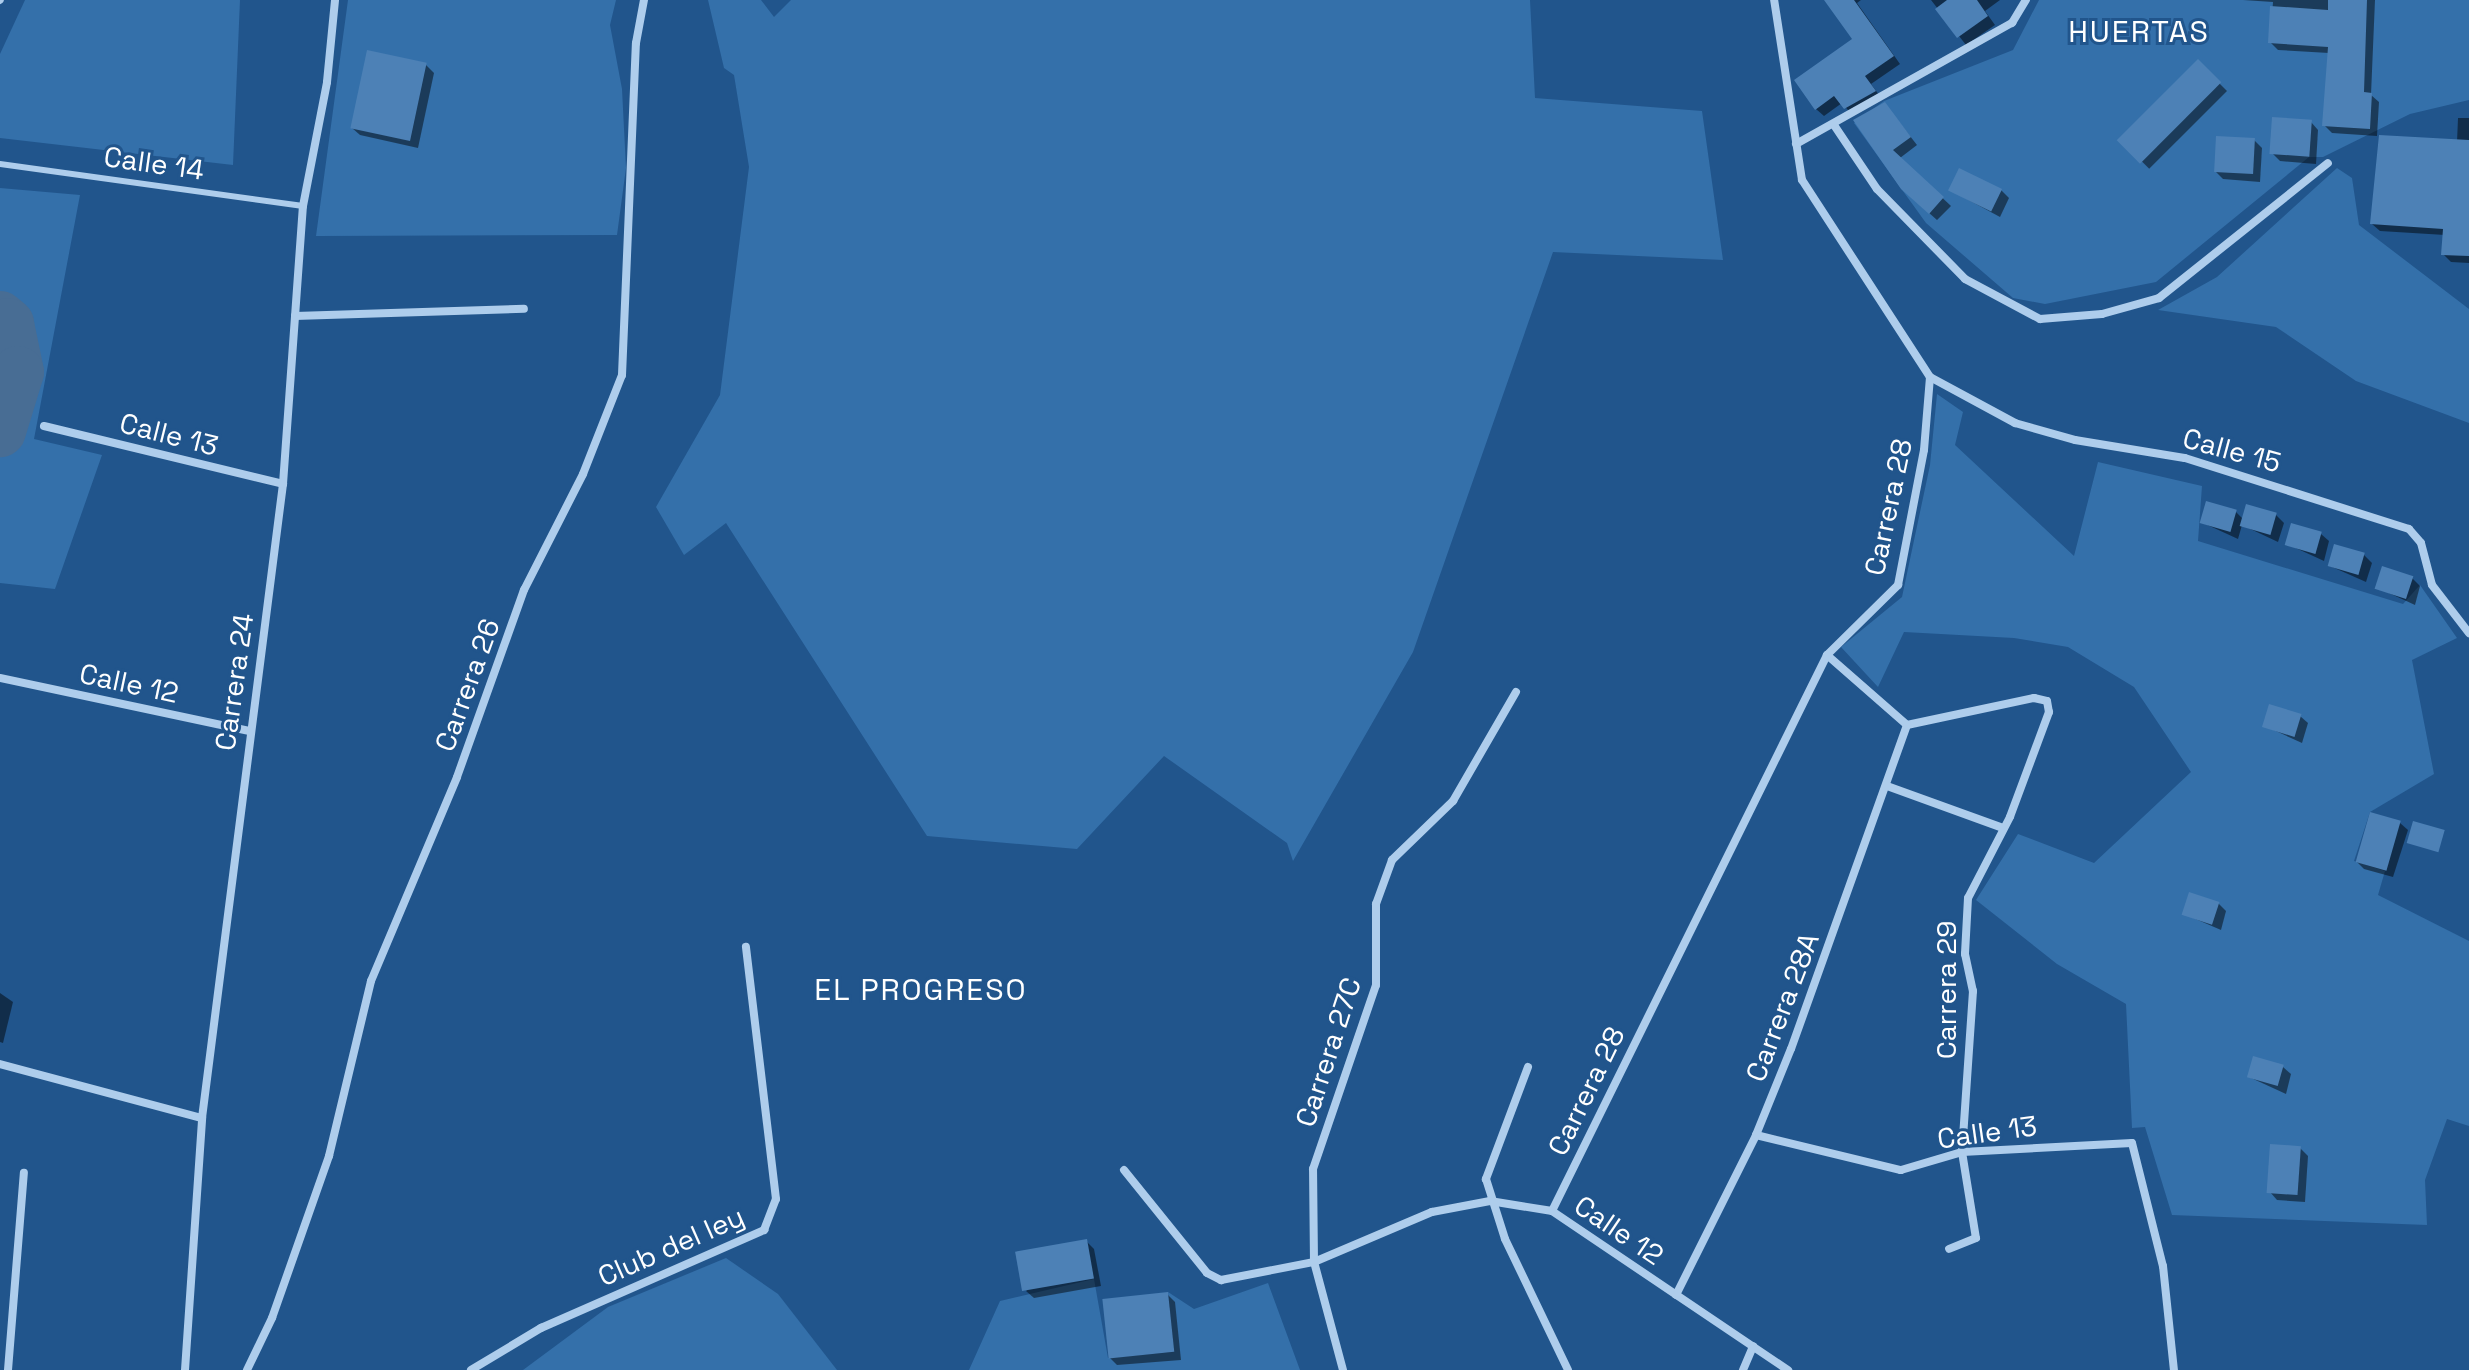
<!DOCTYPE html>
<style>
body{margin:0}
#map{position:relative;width:2469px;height:1370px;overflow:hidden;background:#21558c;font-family:"Space Grotesk",sans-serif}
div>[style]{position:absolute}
.green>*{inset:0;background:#3470aa}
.shadow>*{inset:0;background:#0007;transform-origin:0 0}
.river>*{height:52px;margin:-26px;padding:0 26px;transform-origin:26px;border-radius:26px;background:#486d94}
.building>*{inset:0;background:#4d81b6;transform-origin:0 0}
.lane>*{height:6px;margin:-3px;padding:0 3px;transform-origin:3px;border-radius:3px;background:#aecdec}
.street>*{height:8px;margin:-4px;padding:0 4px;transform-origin:4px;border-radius:4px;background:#aecdec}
span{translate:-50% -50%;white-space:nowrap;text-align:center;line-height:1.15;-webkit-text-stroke:6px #21558c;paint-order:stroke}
.street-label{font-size:28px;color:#fff}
.neighbourhood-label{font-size:30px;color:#fff;letter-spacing:2px}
</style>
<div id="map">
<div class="green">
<i style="clip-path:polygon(25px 0,240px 0,233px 165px,0 138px,0 54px)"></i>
<i style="clip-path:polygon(348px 0,616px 0,610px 25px,622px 89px,626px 168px,617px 235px,316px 236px)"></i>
<i style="clip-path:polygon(708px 0,761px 0,774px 17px,791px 0,1530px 0,1535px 98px,1702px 111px,1723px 260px,1553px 252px,1413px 652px,1293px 861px,1287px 843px,1164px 756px,1077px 849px,927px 836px,726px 523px,684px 555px,656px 507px,720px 395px,749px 167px,734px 75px,724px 68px)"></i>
<i style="clip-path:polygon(2039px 0,2469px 0,2469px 100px,2410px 114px,2323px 157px,2309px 157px,2156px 282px,2045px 304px,2013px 298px,1926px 223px,1854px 123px,1884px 101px,2013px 50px)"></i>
<i style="clip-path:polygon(2337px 168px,2352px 178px,2359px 225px,2469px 309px,2469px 423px,2356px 381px,2276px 327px,2158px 310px,2217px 277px)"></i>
<i style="clip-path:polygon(0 188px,80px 195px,34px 439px,102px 455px,55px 589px,0 583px)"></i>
<i style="clip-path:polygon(1937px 394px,1963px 412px,1955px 445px,2074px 556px,2098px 462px,2202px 486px,2198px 541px,2403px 604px,2420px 585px,2457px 638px,2412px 660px,2434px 774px,2370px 812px,2354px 861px,2385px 871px,2378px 895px,2469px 941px,2469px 1126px,2447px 1119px,2425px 1180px,2427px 1225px,2172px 1215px,2145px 1127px,2132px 1128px,2126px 1004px,2057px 964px,1976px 900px,2018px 834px,2094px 863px,2191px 772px,2134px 687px,2068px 647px,2014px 638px,1904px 632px,1878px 687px,1841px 647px,1902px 597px,1930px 465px)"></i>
<i style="clip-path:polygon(726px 1258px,778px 1294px,837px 1370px,523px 1370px,608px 1307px)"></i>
<i style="clip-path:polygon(1094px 1279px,1108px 1358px,1174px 1352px,1168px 1292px,1194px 1309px,1268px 1283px,1300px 1370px,969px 1370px,1000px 1301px)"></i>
</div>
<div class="shadow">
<i style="clip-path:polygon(1827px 0,1861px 0,1857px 3px,1900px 64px,1871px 84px,1882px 99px,1853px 116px,1842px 103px,1824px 116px,1816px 109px,1855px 40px)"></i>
<i style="clip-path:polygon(1931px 0,2000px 0,1985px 11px,1995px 25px,1966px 45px)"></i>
<i style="clip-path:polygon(2243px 0,2375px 0,2371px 95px,2379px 102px,2377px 136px,2332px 133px,2324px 125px,2329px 53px,2278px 50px,2270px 42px,2273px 2px)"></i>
<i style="left:2198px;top:62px;width:41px;height:110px;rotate:45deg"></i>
<i style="clip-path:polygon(426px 65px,434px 73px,418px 148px,360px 135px,352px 128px)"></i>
<i style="clip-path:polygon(1892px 113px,1917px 145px,1900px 158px,1951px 206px,1937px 220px,1911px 197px,1855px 121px)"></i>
<i style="clip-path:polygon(2458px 118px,2469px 118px,2469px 263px,2451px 262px,2443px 254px,2445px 235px,2380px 231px,2372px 224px,2457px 142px)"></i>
<i style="clip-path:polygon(2311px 122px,2318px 130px,2316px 164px,2280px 161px,2272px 153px)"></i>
<i style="clip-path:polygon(2254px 140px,2262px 148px,2260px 182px,2223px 179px,2215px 171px)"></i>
<i style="clip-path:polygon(1950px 190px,2001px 190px,2009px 198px,2000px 217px)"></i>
<i style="clip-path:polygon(2236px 512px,2243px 519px,2276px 515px,2284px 523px,2278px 542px,2242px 525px,2238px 539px,2201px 522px)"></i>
<i style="clip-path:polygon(2321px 534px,2329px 541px,2324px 561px,2287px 544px)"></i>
<i style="clip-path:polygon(2364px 555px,2372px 563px,2366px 582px,2330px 566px)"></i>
<i style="clip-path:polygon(2412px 578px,2420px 586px,2415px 605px,2378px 588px)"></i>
<i style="clip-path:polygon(2300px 716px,2308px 723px,2302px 743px,2265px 726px)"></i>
<i style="clip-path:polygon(2400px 823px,2408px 830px,2393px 877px,2364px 869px,2356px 861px)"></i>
<i style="clip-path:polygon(2218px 903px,2226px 911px,2221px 930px,2184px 914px)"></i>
<i style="clip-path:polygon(0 993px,13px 1002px,3px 1043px,0 1042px)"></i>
<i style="clip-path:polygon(2283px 1067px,2291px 1074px,2286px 1094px,2249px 1077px)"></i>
<i style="clip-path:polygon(2300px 1148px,2308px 1156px,2305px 1202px,2277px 1200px,2270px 1192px)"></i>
<i style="clip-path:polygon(1086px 1241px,1094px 1249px,1101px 1286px,1034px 1298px,1026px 1291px)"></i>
<i style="clip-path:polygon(1167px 1294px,1175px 1302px,1181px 1360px,1117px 1365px,1110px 1358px)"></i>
</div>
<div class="river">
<i style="left:0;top:317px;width:11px;rotate:41deg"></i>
<i style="left:8px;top:324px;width:49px;rotate:78.2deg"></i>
<i style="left:18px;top:372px;width:62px;rotate:107deg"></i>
</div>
<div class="building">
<i style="clip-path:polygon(1824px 0,1854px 0,1894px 56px,1865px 76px,1876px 91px,1844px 109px,1834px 96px,1815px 110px,1794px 80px,1852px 39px)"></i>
<i style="clip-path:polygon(1947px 0,1977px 0,1988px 16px,1957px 38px,1935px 9px)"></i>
<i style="clip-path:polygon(2328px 0,2367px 0,2364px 92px,2372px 93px,2370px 129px,2322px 126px,2328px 47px,2268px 43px,2270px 6px,2328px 10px)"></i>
<i style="left:367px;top:50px;width:61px;height:80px;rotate:12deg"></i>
<i style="left:2198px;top:59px;width:33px;height:115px;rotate:45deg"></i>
<i style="clip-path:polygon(1885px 102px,1911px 137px,1893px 150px,1944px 197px,1929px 214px,1901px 189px,1853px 120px)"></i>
<i style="left:2272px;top:117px;width:40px;height:37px;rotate:4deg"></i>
<i style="clip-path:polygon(2379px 135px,2469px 140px,2469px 256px,2441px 255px,2443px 229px,2370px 224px)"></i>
<i style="left:2216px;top:136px;width:39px;height:36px;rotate:3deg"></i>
<i style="left:1959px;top:168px;width:48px;height:25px;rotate:26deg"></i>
<i style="left:2206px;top:501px;width:32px;height:23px;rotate:16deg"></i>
<i style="left:2246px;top:504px;width:32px;height:23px;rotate:16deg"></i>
<i style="left:2291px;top:523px;width:32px;height:23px;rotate:16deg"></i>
<i style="left:2334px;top:544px;width:32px;height:23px;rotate:16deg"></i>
<i style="left:2382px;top:566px;width:33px;height:24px;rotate:18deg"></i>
<i style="left:2269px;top:704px;width:34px;height:24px;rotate:17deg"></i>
<i style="left:2370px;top:812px;width:32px;height:52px;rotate:16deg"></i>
<i style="left:2413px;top:821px;width:33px;height:23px;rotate:16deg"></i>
<i style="left:2189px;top:892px;width:32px;height:24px;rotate:18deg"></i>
<i style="left:2253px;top:1056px;width:32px;height:22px;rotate:16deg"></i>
<i style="left:2270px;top:1144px;width:31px;height:49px;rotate:4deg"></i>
<i style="left:1087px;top:1239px;width:40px;height:73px;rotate:80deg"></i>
<i style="left:1168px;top:1292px;width:60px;height:66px;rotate:84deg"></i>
</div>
<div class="lane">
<i style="left:0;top:1px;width:1px;rotate:-45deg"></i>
<i style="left:0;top:164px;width:306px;rotate:7.9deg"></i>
</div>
<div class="street">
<i style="left:1834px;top:125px;width:77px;rotate:56.1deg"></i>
<i style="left:1877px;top:189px;width:126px;rotate:45.6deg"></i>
<i style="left:1965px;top:279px;width:85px;rotate:28.1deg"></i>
<i style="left:2040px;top:319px;width:62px;rotate:-4.6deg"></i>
<i style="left:2102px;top:314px;width:59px;rotate:-15.7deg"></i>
<i style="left:2159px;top:298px;width:216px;rotate:-38.6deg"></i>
<i style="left:1796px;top:144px;width:248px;rotate:-29.3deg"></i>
<i style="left:2012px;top:23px;width:27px;rotate:-59deg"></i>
<i style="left:295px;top:316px;width:229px;rotate:-1.8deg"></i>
<i style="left:1930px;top:377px;width:97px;rotate:28.4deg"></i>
<i style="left:2015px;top:423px;width:62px;rotate:15.8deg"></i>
<i style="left:2075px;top:440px;width:111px;rotate:9.3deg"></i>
<i style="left:2185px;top:458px;width:235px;rotate:17.6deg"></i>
<i style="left:2409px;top:529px;width:18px;rotate:49deg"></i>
<i style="left:2421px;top:543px;width:43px;rotate:75.3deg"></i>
<i style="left:2432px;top:585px;width:61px;rotate:52.4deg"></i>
<i style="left:44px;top:426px;width:246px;rotate:13.6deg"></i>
<i style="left:1827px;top:655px;width:106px;rotate:41.2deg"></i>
<i style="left:1907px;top:725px;width:130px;rotate:-12deg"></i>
<i style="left:2034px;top:698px;width:13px;rotate:13deg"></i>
<i style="left:2047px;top:701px;width:11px;rotate:80deg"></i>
<i style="left:2049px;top:712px;width:112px;rotate:110.4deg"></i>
<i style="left:2010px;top:817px;width:91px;rotate:117.4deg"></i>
<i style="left:1968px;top:898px;width:56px;rotate:93.1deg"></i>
<i style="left:1965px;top:954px;width:38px;rotate:78deg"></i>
<i style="left:1973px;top:991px;width:161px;rotate:93.9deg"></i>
<i style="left:1962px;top:1152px;width:87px;rotate:80.8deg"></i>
<i style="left:1976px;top:1238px;width:29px;rotate:158deg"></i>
<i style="left:0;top:678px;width:255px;rotate:12deg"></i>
<i style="left:1887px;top:786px;width:123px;rotate:19.9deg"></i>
<i style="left:0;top:1064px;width:209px;rotate:15deg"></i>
<i style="left:1528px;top:1067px;width:120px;rotate:110.6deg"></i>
<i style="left:1486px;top:1179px;width:63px;rotate:72.4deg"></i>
<i style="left:1505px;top:1239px;width:145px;rotate:64.3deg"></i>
<i style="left:1756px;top:1135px;width:149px;rotate:13.6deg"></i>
<i style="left:1901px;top:1170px;width:64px;rotate:-16.4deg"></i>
<i style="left:1962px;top:1152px;width:170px;rotate:-3deg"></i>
<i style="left:2132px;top:1143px;width:127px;rotate:75.9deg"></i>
<i style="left:2163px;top:1266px;width:105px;rotate:84deg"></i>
<i style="left:1124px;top:1170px;width:132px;rotate:51.1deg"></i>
<i style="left:1207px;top:1273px;width:16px;rotate:27deg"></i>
<i style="left:1221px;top:1280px;width:95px;rotate:-11deg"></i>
<i style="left:1314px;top:1262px;width:128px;rotate:-23deg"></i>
<i style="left:1432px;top:1212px;width:59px;rotate:-10.7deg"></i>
<i style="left:1490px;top:1201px;width:63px;rotate:9.2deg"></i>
<i style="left:1552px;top:1211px;width:285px;rotate:34deg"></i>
<i style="left:1552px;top:1211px;width:620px;rotate:-63.68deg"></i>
<i style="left:1827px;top:655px;width:100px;rotate:-44.6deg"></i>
<i style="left:1898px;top:585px;width:137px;rotate:-79.1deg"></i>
<i style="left:1924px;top:450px;width:73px;rotate:-85.3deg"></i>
<i style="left:1930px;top:377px;width:235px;rotate:-123deg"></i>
<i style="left:1802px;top:180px;width:182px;rotate:-98.8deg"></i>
<i style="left:1676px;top:1295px;width:179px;rotate:-63.4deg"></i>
<i style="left:1756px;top:1135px;width:93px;rotate:-67.9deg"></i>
<i style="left:1791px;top:1049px;width:344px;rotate:-70.3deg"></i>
<i style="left:8px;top:1370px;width:198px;rotate:-85.4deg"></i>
<i style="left:185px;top:1370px;width:253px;rotate:-86.1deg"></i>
<i style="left:202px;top:1118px;width:639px;rotate:-82.72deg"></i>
<i style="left:283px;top:484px;width:279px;rotate:-85.9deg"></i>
<i style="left:303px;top:206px;width:126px;rotate:-79deg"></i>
<i style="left:327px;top:82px;width:82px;rotate:-84.4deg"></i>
<i style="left:247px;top:1370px;width:58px;rotate:-64.3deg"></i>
<i style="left:272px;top:1318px;width:172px;rotate:-70.6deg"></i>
<i style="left:329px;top:1156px;width:180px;rotate:-76.5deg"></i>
<i style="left:371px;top:981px;width:221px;rotate:-67.1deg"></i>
<i style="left:457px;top:777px;width:199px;rotate:-70.3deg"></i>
<i style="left:524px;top:590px;width:130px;rotate:-63deg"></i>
<i style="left:583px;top:474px;width:106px;rotate:-68.5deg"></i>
<i style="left:622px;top:375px;width:332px;rotate:-87.6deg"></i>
<i style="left:636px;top:43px;width:44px;rotate:-79.5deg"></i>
<i style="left:471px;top:1370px;width:82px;rotate:-31deg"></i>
<i style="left:541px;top:1328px;width:244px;rotate:-23.7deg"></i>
<i style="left:764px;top:1230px;width:33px;rotate:-69deg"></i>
<i style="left:776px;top:1199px;width:254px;rotate:-96.8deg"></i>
<i style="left:1343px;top:1370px;width:112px;rotate:-105deg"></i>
<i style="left:1314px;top:1262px;width:93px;rotate:-90.6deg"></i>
<i style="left:1313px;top:1169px;width:194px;rotate:-71.1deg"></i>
<i style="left:1376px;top:985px;width:81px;rotate:-90deg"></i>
<i style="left:1376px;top:904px;width:47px;rotate:-70deg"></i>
<i style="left:1392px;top:860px;width:85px;rotate:-44deg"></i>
<i style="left:1453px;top:801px;width:126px;rotate:-60deg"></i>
<i style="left:1743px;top:1370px;width:26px;rotate:-67deg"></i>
</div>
<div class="street-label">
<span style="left:154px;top:163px;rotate:8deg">Calle 14</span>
<span style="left:169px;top:434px;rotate:14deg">Calle 13</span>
<span style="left:2232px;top:450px;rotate:15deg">Calle 15</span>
<span style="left:1888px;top:507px;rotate:-78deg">Carrera 28</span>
<span style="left:234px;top:682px;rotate:-82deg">Carrera 24</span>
<span style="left:129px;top:683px;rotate:12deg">Calle 12</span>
<span style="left:467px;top:685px;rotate:-70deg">Carrera 26</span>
<span style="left:1946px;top:990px;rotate:-90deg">Carrera 29</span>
<span style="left:1782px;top:1007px;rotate:-69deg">Carrera 28A</span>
<span style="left:1328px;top:1052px;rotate:-72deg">Carrera 27C</span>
<span style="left:1586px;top:1091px;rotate:-64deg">Carrera 28</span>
<span style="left:1987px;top:1132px;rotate:-8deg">Calle 13</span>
<span style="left:1619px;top:1230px;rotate:34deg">Calle 12</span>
<span style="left:671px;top:1246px;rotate:-24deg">Club del ley</span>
</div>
<div class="neighbourhood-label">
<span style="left:2139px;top:32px">HUERTAS</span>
<span style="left:921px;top:990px">EL PROGRESO</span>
</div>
</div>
